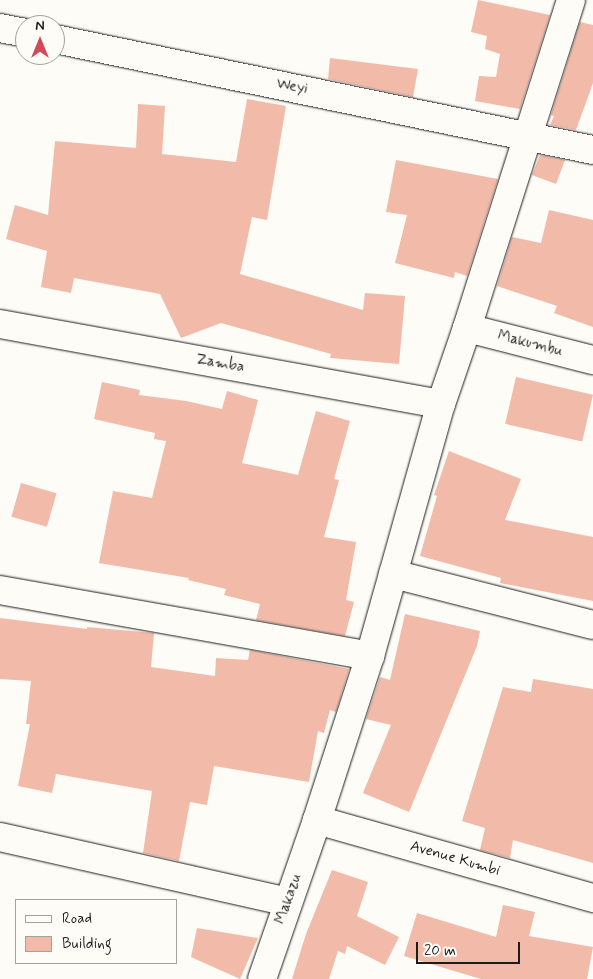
<!DOCTYPE html>
<style>
body{margin:0}
#map{position:relative;width:593px;height:979px;overflow:hidden;background:#fdfcf7;font-family:Mynerve,sans-serif}
div>[style]{position:absolute}
.building>*{inset:0;background:#f2baa9;transform-origin:0 0}
.roads{filter:drop-shadow(0 0 1px #1c1c1c) drop-shadow(0 0 1px #1c1c1c)}
.street>*{height:28px;margin:-14px;padding:0 14px;transform-origin:14px;border-radius:14px;background:#fdfcf7}
span{translate:-50% -50%;white-space:nowrap;text-align:center;line-height:1.15;-webkit-text-stroke:4px #fdfcf7;paint-order:stroke}
.street-label{font-size:15px;color:#1c1c1c}
.legend{position:absolute;left:15px;top:899px;width:162px;height:65px;box-sizing:border-box;background:#fdfcf7;border:1px solid #a3a29f;margin:0;padding:6px 9px;list-style:none;font-size:15px;color:#1c1c1c}
.legend li{display:flex;align-items:center;gap:10px;height:25px}
.legend b{width:25px;border:1px solid #a3a29f}
.north{position:absolute;left:15px;top:15px;width:50px;height:50px;box-sizing:border-box;background:#fdfcf7;border:1px solid #a3a29f;border-radius:50%;rotate:0deg;font-size:14px;font-weight:700;line-height:20px;text-align:center;color:#1c1c1c}
.north::after{content:'';display:block;margin:auto;width:18px;height:22px;background:#d1495b;clip-path:polygon(50% 0,100% 100%,50% 72%,0 100%)}
.scale{position:absolute;left:416px;top:942px;width:104px;height:22px;box-sizing:border-box;border:2px solid #1c1c1c;border-top:0;padding-left:6px;font-size:15px;line-height:18px;white-space:nowrap;color:#1c1c1c;-webkit-text-stroke:4px #fdfcf7;paint-order:stroke}
</style>
<div id="map">
<div class="building">
<i style="clip-path:polygon(478px 0,550px 15px,520px 109px,475px 101px,479px 76px,496px 77px,500px 54px,485px 49px,487px 36px,471px 32px)"></i>
<i style="clip-path:polygon(580px 22px,593px 25px,593px 83px,576px 130px,550px 125px,554px 116px,551px 115px)"></i>
<i style="clip-path:polygon(330px 58px,418px 69px,413px 97px,328px 79px)"></i>
<i style="clip-path:polygon(247px 99px,286px 106px,267px 220px,252px 217px,240px 274px,363px 310px,365px 293px,405px 296px,399px 364px,330px 358px,331px 354px,221px 323px,181px 338px,160px 294px,74px 278px,71px 293px,41px 287px,47px 251px,6px 239px,15px 205px,48px 215px,55px 141px,136px 148px,138px 104px,165px 106px,162px 154px,236px 162px)"></i>
<i style="clip-path:polygon(540px 155px,565px 160px,556px 184px,532px 175px)"></i>
<i style="clip-path:polygon(396px 160px,498px 179px,467px 276px,455px 272px,454px 278px,395px 263px,407px 215px,386px 212px)"></i>
<i style="clip-path:polygon(549px 210px,593px 220px,593px 327px,554px 313px,557px 306px,497px 286px,512px 237px,541px 243px)"></i>
<i style="left:516px;top:377px;width:79px;height:48px;rotate:13deg"></i>
<i style="clip-path:polygon(102px 382px,140px 390px,139px 395px,186px 401px,222px 409px,227px 391px,258px 400px,242px 463px,298px 475px,316px 411px,350px 421px,334px 479px,339px 480px,324px 537px,356px 542px,346px 600px,354px 602px,345px 636px,256px 620px,260px 604px,224px 595px,226px 589px,188px 580px,189px 578px,99px 563px,113px 491px,152px 498px,166px 441px,154px 439px,155px 433px,94px 419px)"></i>
<i style="clip-path:polygon(449px 451px,521px 479px,505px 520px,593px 537px,593px 601px,500px 583px,501px 578px,420px 556px,437px 496px,434px 495px)"></i>
<i style="left:21px;top:483px;width:37px;height:35px;rotate:16deg"></i>
<i style="clip-path:polygon(405px 614px,480px 631px,477px 646px,409px 812px,363px 793px,391px 725px,366px 719px,380px 677px,390px 680px)"></i>
<i style="clip-path:polygon(0 618px,87px 629px,87px 627px,154px 633px,151px 667px,215px 676px,216px 658px,248px 660px,250px 650px,349px 669px,336px 712px,330px 710px,324px 733px,318px 731px,309px 782px,214px 766px,207px 805px,190px 802px,179px 861px,143px 853px,152px 791px,56px 774px,52px 793px,18px 786px,30px 724px,26px 724px,31px 681px,0 679px)"></i>
<i style="clip-path:polygon(533px 679px,593px 689px,593px 863px,513px 840px,510px 858px,480px 850px,485px 828px,462px 821px,503px 687px,531px 692px)"></i>
<i style="clip-path:polygon(332px 870px,368px 882px,357px 916px,399px 937px,385px 965px,347px 946px,345px 954px,338px 951px,329px 979px,292px 979px,306px 934px)"></i>
<i style="clip-path:polygon(503px 905px,535px 912px,529px 936px,593px 947px,587px 979px,481px 979px,404px 956px,417px 913px,496px 937px)"></i>
<i style="clip-path:polygon(197px 928px,258px 938px,240px 979px,191px 957px)"></i>
</div>
<div class="roads">
<div class="street">
<i style="left:0;top:28px;width:25px;rotate:11deg"></i>
<i style="left:55px;top:39px;width:549px;rotate:11.66deg"></i>
<i style="left:0;top:324px;width:448px;rotate:10.3deg"></i>
<i style="left:467px;top:328px;width:130px;rotate:14.3deg"></i>
<i style="left:393px;top:574px;width:206px;rotate:14.3deg"></i>
<i style="left:0;top:590px;width:376px;rotate:10.1deg"></i>
<i style="left:317px;top:820px;width:287px;rotate:15.8deg"></i>
<i style="left:0;top:837px;width:295px;rotate:12.7deg"></i>
<i style="left:262px;top:979px;width:168px;rotate:-70.9deg"></i>
<i style="left:317px;top:820px;width:172px;rotate:-72.1deg"></i>
<i style="left:370px;top:656px;width:262px;rotate:-74.3deg"></i>
<i style="left:441px;top:404px;width:80px;rotate:-71.1deg"></i>
<i style="left:467px;top:328px;width:344px;rotate:-72.4deg"></i>
</div>
</div>
<div class="street-label">
<span style="left:292px;top:87px;rotate:11deg">Weyi</span>
<span style="left:530px;top:344px;rotate:14deg">Makumbu</span>
<span style="left:220px;top:364px;rotate:10deg">Zamba</span>
<span style="left:455px;top:859px;rotate:16deg">Avenue Kumbi</span>
<span style="left:289px;top:899px;rotate:-71deg">Makazu</span>
</div>
<ul class="legend">
<li><b style="height:6px;background:#fdfcf7"></b>Road</li>
<li><b style="height:14px;background:#f2baa9"></b>Building</li>
</ul>
<div class="north">N</div>
<div class="scale">20 m</div>
</div>
